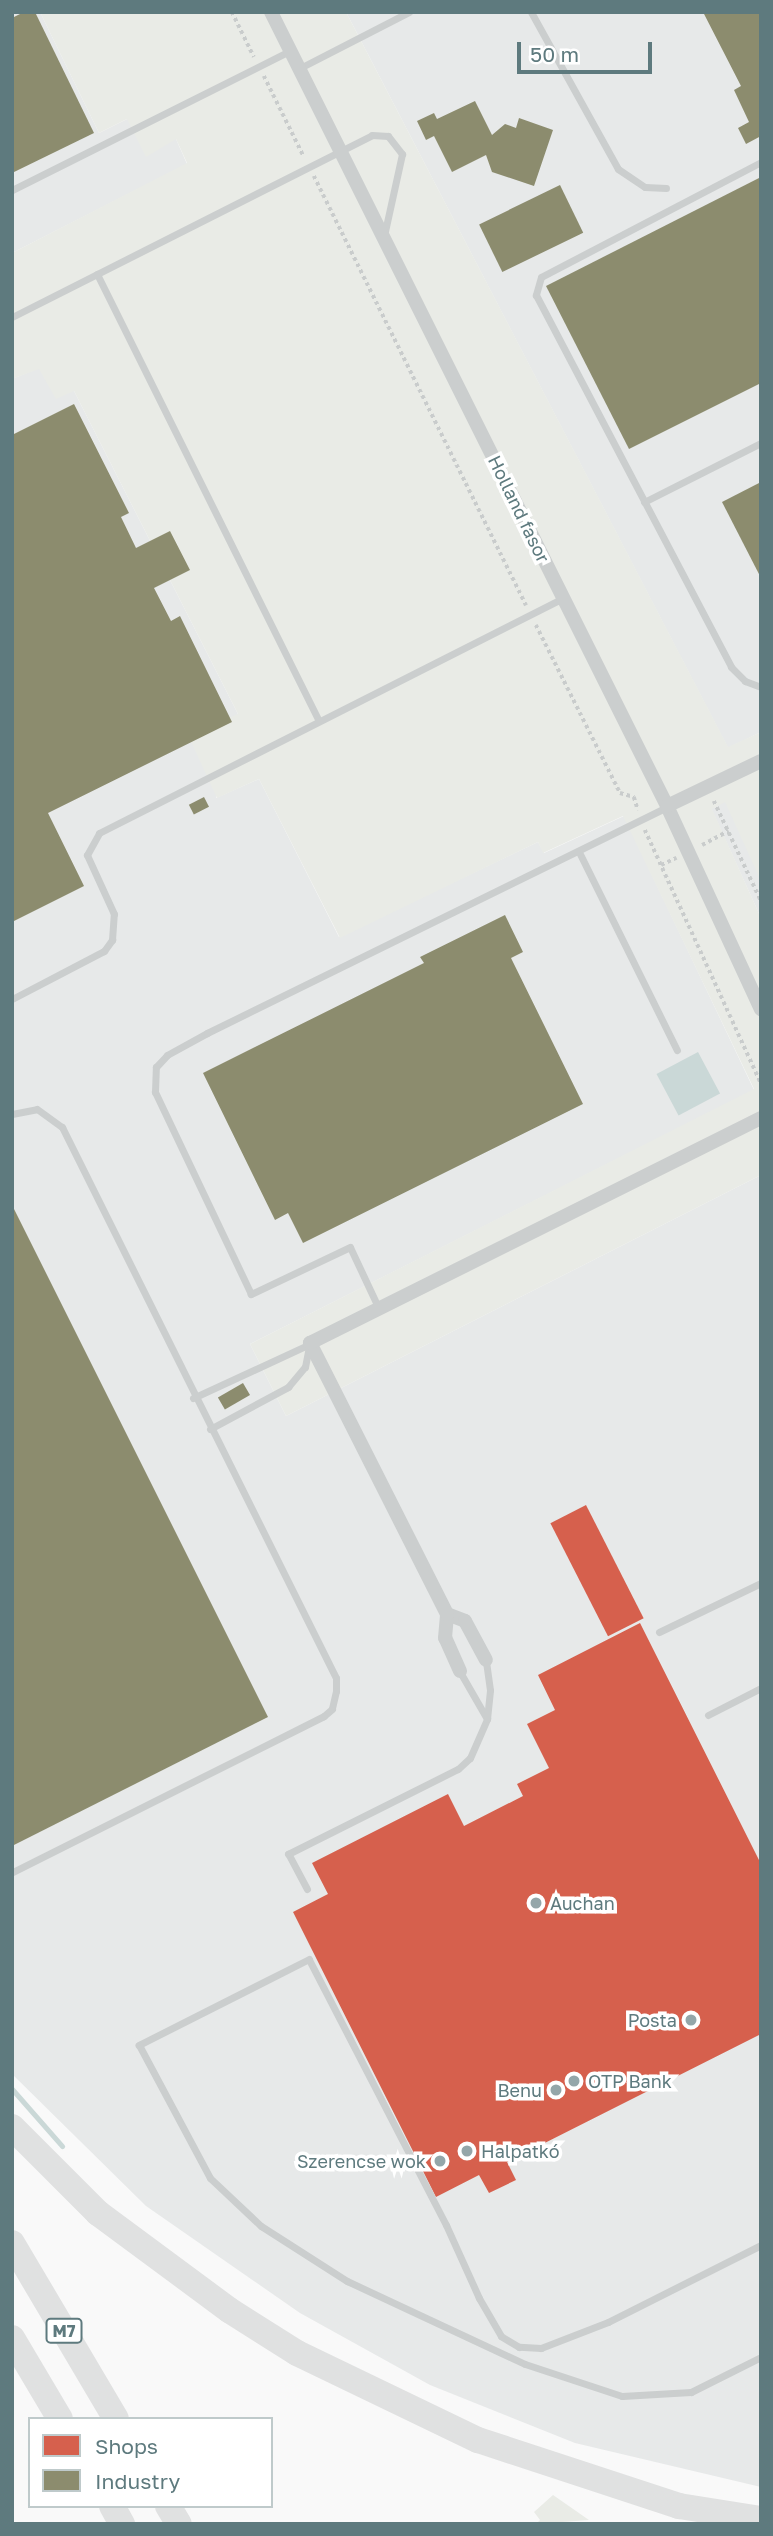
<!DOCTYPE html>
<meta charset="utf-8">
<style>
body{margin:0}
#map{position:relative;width:773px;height:2536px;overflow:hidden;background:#f9f9f9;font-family:"Golos Text",sans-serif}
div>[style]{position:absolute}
.built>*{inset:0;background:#e7e9e9}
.green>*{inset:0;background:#e9ebe6}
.water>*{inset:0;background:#cad8d7;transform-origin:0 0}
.shops>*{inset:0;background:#d6604d;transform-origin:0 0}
.industry>*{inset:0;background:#8c8c6e;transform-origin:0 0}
.stream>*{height:5px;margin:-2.5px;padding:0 2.5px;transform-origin:2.5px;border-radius:2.5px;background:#cad8d7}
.path>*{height:3.5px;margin-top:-1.75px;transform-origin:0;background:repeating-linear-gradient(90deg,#c9cccc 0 3.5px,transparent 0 7px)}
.lane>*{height:7px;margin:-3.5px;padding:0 3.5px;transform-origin:3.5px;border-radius:3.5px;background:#cbcece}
.street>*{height:14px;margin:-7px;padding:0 7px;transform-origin:7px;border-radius:7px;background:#cbcece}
.highway>*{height:26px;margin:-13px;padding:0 13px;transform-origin:13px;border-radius:13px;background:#e0e1e1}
.dots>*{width:19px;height:19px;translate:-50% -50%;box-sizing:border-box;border:4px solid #fff;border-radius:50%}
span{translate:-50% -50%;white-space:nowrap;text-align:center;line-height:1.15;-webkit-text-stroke:7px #fff;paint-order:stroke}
.shield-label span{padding:2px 5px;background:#fff;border:2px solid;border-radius:5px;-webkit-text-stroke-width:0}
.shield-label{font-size:16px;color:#5e7a7e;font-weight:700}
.street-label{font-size:18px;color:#5e7a7e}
.poi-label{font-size:18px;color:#5e7a7e}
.left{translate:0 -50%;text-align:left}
.right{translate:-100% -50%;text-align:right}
.frame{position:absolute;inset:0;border:14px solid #5e7a7e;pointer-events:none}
.legend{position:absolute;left:28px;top:2417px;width:245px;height:91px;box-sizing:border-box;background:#fff;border:2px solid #bfcacb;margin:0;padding:9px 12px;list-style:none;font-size:21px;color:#5e7a7e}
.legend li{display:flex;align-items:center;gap:14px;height:35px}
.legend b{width:35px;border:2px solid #bfcacb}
.scale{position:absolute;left:517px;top:42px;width:135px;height:32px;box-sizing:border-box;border:4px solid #5e7a7e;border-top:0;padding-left:9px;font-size:21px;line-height:24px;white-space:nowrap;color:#5e7a7e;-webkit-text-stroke:5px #fff;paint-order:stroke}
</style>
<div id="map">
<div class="built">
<i style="clip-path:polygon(12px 12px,40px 12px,99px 133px,127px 119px,176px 139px,187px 164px,12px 253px)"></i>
<i style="clip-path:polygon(346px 12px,761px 12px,761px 732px,728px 748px)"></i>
<i style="clip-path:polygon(39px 368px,74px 391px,238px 714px,216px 798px,259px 779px,339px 937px,538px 842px,544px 853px,624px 816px,754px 1090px,250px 1344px,286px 1416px,761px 1175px,761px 2487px,575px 2443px,430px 2385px,300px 2313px,146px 2206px,12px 2074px,12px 379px)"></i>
<i style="clip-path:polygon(761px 783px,761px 918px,711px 808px)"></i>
</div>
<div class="green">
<i style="clip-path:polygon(40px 12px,346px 12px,728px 747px,761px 732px,761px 881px,725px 802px,712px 809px,761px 918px,761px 1175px,286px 1416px,250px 1344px,754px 1089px,623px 816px,543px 853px,538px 842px,340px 938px,259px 779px,217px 798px,188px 735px,238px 714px,74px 391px,56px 399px,39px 369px,12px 379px,12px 253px,187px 163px,176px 139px,146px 157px,127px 119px,99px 133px)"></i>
<i style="clip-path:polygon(553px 2495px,589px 2520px,536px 2524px,540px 2520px,534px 2512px)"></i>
</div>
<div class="water">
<i style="left:698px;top:1052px;width:47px;height:47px;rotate:62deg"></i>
</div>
<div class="shops">
<i style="left:586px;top:1505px;width:127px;height:40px;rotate:63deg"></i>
<i style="clip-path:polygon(640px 1623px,761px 1864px,761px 2034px,507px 2162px,516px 2180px,489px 2193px,479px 2175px,436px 2197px,293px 1912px,328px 1894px,312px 1863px,448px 1794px,464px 1826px,523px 1796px,517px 1784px,549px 1768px,527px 1724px,555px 1710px,538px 1675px)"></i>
</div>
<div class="industry">
<i style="clip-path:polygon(24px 12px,35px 12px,94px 133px,12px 173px,12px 18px)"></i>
<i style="clip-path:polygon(703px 12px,761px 12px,761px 136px,746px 144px,738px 128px,749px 122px,734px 90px,741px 86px)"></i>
<i style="clip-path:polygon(475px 101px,492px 135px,505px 124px,516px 128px,519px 118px,553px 130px,534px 186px,492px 172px,486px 155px,452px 172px,434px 136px,426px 140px,417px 121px,434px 113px,437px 119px)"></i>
<i style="clip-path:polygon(761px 177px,761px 383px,629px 449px,546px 286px)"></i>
<i style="left:560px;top:185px;width:53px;height:90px;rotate:64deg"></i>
<i style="clip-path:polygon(74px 404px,129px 513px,121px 517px,136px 548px,170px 531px,190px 570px,154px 588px,171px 621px,180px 616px,232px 722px,48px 813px,84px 886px,12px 922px,12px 435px)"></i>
<i style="clip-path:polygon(761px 482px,761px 578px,722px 502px)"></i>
<i style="left:204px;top:797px;width:11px;height:17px;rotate:63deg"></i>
<i style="clip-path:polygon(505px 915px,523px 952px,511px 958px,583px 1104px,303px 1243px,288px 1213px,275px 1220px,203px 1073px,424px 963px,420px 957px)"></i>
<i style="clip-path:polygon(12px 1205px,268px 1717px,12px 1846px)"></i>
<i style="left:243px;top:1383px;width:14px;height:29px;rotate:60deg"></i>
</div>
<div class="stream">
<i style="left:12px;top:2089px;width:76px;rotate:48.7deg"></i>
</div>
<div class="path">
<i style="left:232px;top:12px;width:50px;rotate:63.9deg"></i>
<i style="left:264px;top:76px;width:90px;rotate:63.7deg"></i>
<i style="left:314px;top:176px;width:479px;rotate:63.7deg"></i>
<i style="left:536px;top:625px;width:188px;rotate:63.4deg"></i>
<i style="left:620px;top:793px;width:15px;rotate:16deg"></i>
<i style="left:634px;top:797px;width:14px;rotate:73deg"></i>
<i style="left:714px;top:801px;width:110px;rotate:64.8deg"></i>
<i style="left:645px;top:830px;width:278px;rotate:65.4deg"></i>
<i style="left:702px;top:845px;width:30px;rotate:-28deg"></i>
<i style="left:661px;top:865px;width:17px;rotate:-25deg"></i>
</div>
<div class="lane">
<i style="left:531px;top:12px;width:179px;rotate:61deg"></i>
<i style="left:618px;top:169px;width:32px;rotate:34deg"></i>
<i style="left:645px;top:187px;width:21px;rotate:3deg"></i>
<i style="left:298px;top:69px;width:125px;rotate:-27.2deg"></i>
<i style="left:761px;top:162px;width:248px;rotate:152.4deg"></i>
<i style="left:541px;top:277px;width:19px;rotate:106deg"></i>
<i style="left:536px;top:295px;width:420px;rotate:62.3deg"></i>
<i style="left:731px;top:667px;width:20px;rotate:45deg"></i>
<i style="left:745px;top:681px;width:17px;rotate:21deg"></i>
<i style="left:12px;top:190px;width:310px;rotate:-26.6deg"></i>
<i style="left:97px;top:274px;width:498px;rotate:63.6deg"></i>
<i style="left:12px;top:317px;width:403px;rotate:-26.8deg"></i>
<i style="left:372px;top:135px;width:16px;rotate:4deg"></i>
<i style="left:388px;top:136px;width:23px;rotate:52deg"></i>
<i style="left:402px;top:154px;width:84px;rotate:102.4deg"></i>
<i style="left:644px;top:502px;width:131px;rotate:-26.8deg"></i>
<i style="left:579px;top:852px;width:221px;rotate:63.7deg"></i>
<i style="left:12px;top:999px;width:104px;rotate:-27.6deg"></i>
<i style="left:104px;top:951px;width:14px;rotate:-54deg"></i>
<i style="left:112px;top:940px;width:26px;rotate:-86deg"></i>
<i style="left:114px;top:914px;width:65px;rotate:-114.6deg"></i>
<i style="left:87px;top:855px;width:25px;rotate:-61deg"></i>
<i style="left:99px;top:833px;width:520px;rotate:-26.86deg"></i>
<i style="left:12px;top:1114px;width:25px;rotate:-11deg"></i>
<i style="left:37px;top:1109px;width:31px;rotate:36deg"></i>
<i style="left:62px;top:1127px;width:615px;rotate:63.56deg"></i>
<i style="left:336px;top:1678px;width:13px;rotate:90deg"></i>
<i style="left:336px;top:1691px;width:18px;rotate:103deg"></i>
<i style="left:332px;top:1709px;width:11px;rotate:139deg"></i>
<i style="left:324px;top:1716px;width:349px;rotate:153.4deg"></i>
<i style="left:379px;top:1309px;width:68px;rotate:-115.1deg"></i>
<i style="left:350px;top:1247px;width:110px;rotate:154.6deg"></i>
<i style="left:251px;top:1294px;width:224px;rotate:-115.4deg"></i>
<i style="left:155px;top:1092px;width:25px;rotate:-88deg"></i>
<i style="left:156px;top:1067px;width:16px;rotate:-47deg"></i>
<i style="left:167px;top:1055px;width:46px;rotate:-28.8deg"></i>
<i style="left:207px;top:1033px;width:513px;rotate:-26.17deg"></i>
<i style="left:193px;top:1398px;width:129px;rotate:-24.8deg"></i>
<i style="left:210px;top:1429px;width:89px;rotate:-28.3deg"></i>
<i style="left:288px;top:1387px;width:26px;rotate:-50deg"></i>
<i style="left:305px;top:1367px;width:20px;rotate:-79deg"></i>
<i style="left:659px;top:1632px;width:113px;rotate:-25.7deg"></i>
<i style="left:460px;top:1672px;width:54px;rotate:60.1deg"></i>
<i style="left:708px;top:1715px;width:59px;rotate:-27deg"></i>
<i style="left:307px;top:1889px;width:40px;rotate:-118deg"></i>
<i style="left:288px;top:1854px;width:190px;rotate:-26.6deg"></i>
<i style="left:458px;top:1769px;width:16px;rotate:-43deg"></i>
<i style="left:470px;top:1758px;width:43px;rotate:-66.4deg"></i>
<i style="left:487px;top:1719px;width:29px;rotate:-84deg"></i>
<i style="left:490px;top:1690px;width:30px;rotate:-98deg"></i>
<i style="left:761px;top:2245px;width:171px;rotate:153.3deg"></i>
<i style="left:608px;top:2322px;width:72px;rotate:158.8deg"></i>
<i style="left:541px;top:2348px;width:22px;rotate:-177deg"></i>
<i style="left:519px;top:2347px;width:21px;rotate:-149deg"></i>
<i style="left:501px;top:2336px;width:44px;rotate:-120.1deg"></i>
<i style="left:479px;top:2298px;width:80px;rotate:-114.3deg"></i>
<i style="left:446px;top:2225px;width:299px;rotate:-117.3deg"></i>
<i style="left:309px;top:1959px;width:191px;rotate:153.2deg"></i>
<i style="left:139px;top:2045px;width:151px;rotate:61.9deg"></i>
<i style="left:210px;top:2178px;width:70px;rotate:43.3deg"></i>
<i style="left:261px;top:2226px;width:102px;rotate:32.6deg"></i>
<i style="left:347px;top:2281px;width:196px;rotate:25deg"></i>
<i style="left:525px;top:2364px;width:102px;rotate:18.3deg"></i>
<i style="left:622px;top:2396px;width:69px;rotate:-3.3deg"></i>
<i style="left:691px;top:2392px;width:78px;rotate:-26.6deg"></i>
</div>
<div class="street">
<i style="left:271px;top:12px;width:887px;rotate:63.49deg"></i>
<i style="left:667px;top:806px;width:224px;rotate:65.2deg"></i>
<i style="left:667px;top:806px;width:104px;rotate:-25.6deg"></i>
<i style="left:447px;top:1614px;width:19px;rotate:21deg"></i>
<i style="left:465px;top:1621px;width:44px;rotate:61.7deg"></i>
<i style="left:460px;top:1671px;width:36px;rotate:-114deg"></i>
<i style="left:445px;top:1638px;width:24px;rotate:-85deg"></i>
<i style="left:447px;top:1614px;width:304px;rotate:-116.8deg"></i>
<i style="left:310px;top:1343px;width:504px;rotate:-26.51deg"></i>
</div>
<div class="highway">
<i style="left:12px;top:2127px;width:122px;rotate:45deg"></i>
<i style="left:98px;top:2213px;width:163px;rotate:36.5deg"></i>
<i style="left:229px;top:2310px;width:80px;rotate:32.3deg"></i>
<i style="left:297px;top:2353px;width:201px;rotate:25.7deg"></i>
<i style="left:478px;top:2440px;width:212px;rotate:18.2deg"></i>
<i style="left:679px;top:2506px;width:83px;rotate:9deg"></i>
<i style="left:12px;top:2243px;width:204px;rotate:59.4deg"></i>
<i style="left:12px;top:2338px;width:94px;rotate:59.3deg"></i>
<i style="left:112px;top:2506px;width:21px;rotate:61deg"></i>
<i style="left:168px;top:2506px;width:21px;rotate:59deg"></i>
</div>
<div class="dots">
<i style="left:536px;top:1903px;background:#94a6a9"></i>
<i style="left:691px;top:2020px;background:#94a6a9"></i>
<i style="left:574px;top:2081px;background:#94a6a9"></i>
<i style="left:556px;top:2090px;background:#94a6a9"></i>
<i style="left:467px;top:2151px;background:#94a6a9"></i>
<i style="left:440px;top:2161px;background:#94a6a9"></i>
</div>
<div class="shield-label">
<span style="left:64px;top:2331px">M7</span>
</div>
<div class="street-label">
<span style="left:519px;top:509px;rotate:64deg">Holland fasor</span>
</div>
<div class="poi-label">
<span class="left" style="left:550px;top:1903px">Auchan</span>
<span class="right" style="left:677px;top:2020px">Posta</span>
<span class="left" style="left:588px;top:2081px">OTP Bank</span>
<span class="right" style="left:542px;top:2090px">Benu</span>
<span class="left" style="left:481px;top:2151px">Halpatkó</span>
<span class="right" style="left:426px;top:2161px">Szerencse wok</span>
</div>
<div class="frame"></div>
<ul class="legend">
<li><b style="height:19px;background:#d6604d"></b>Shops</li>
<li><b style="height:19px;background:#8c8c6e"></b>Industry</li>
</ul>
<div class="scale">50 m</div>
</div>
